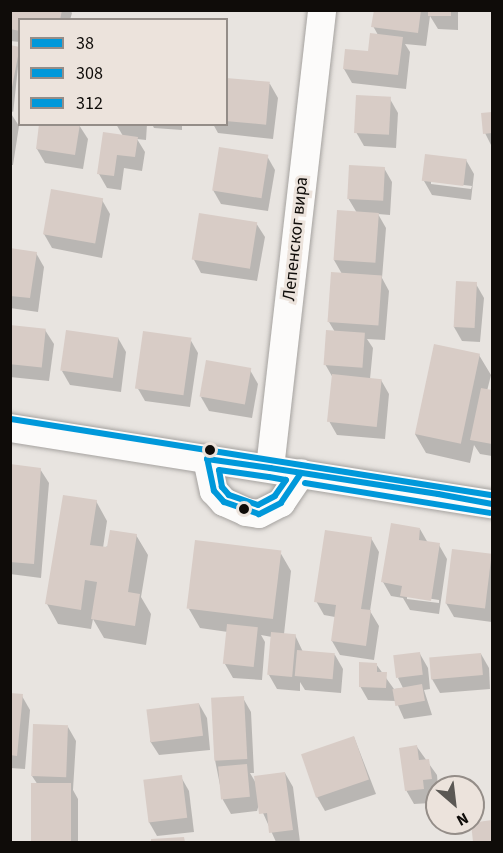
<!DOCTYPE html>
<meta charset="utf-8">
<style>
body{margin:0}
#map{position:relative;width:503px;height:853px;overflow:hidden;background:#e8e4e0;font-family:"Source Sans 3",sans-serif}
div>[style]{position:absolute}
.shadow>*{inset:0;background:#0003;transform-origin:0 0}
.building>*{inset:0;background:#d8ccc6;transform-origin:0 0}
.roads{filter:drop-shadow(0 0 2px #a5a29f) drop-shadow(0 0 2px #a5a29f)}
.minor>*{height:28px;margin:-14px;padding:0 14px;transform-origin:14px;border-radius:14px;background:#fcfbfa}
.bus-1>*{height:6px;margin:-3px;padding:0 3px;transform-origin:3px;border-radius:3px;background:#0098da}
.bus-2>*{height:6px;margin:-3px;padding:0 3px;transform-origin:3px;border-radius:3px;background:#0098da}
.bus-3>*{height:6px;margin:-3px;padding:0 3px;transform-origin:3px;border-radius:3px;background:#0098da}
.dots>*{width:16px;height:16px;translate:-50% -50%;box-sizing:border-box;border:3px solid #ece3dc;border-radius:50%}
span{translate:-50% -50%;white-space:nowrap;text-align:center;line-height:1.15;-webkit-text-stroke:6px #ece3dc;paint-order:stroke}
.street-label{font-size:18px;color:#0f0c09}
.frame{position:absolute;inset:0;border:12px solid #0f0c09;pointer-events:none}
.legend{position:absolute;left:18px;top:18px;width:210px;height:108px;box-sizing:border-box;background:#ece3dc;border:2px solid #948d88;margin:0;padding:8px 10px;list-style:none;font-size:18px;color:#0f0c09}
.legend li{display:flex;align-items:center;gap:12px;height:30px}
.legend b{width:30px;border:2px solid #948d88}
.north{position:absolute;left:425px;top:775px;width:60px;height:60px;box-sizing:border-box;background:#ece3dc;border:2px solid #948d88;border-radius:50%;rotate:152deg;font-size:16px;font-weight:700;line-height:24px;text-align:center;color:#0f0c09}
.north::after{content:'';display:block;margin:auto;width:21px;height:27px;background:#5b5854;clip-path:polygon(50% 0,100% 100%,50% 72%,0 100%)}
</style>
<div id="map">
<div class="shadow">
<i style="clip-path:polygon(10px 10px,70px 10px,72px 13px,70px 20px,20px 20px,20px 42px,10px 41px)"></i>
<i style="clip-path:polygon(375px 10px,458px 10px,458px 30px,438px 29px,430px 16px,426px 46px,405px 44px,410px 52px,406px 89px,352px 83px,344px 69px,370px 53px,378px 35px,373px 26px)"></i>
<i style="left:10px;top:47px;width:10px;height:64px;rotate:6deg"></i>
<i style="clip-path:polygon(226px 79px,270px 84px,278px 98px,273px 139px,218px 133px,213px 124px,226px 124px)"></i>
<i style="clip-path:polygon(390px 99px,398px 113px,396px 148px,364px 146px,356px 132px)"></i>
<i style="clip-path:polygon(10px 112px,19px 126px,13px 165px,10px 165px)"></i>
<i style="clip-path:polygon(483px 114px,492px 114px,492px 147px,485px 133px)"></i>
<i style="clip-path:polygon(116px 124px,147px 124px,146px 140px,137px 139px,145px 152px,142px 171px,124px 168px,121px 190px,107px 188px,99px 174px,123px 136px)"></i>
<i style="clip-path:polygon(152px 124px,182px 124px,182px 130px,154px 128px)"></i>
<i style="clip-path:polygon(79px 125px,88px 139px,83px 169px,45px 163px,37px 149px)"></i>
<i style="clip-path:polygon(267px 156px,275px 170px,268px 211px,221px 204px,213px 190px)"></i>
<i style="clip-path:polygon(evenodd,466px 160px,474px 174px,471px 200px,432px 195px,424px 181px,466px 160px,431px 181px,472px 186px,471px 189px,431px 184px,431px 181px)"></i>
<i style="clip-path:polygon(384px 168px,392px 182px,390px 215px,378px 214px,386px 228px,382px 278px,389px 291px,385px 340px,367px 339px,373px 348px,370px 379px,381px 380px,389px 394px,385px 439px,337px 435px,329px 421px,333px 378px,325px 364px,335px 332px,329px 322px,342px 274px,334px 260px,357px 213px,348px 198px)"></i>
<i style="clip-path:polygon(102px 200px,110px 214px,102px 258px,52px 248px,44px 234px)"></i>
<i style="clip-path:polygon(256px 223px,265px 237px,257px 281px,201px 273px,193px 258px)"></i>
<i style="clip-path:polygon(10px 250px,36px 253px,44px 267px,38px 312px,10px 308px)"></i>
<i style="clip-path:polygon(476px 284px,484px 298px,480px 342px,462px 341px,454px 327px)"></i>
<i style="clip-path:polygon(10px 326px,45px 330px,54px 344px,49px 381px,10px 377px)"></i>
<i style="clip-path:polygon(118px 338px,126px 352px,121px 392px,70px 385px,62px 371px)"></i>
<i style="clip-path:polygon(190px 339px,198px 353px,190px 407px,145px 401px,137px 387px)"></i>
<i style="clip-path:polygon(479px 355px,491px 375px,487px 391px,492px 392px,492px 456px,480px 454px,474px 445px,470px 463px,426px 453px,415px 434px)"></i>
<i style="clip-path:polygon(250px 370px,258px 384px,252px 418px,209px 411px,201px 397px)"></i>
<i style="clip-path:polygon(10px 465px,40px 469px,49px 483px,41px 578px,10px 574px)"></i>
<i style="clip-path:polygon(96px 501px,107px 521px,103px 548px,136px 535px,148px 555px,141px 597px,151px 614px,146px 645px,104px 638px,93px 619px,91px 629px,58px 624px,47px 604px)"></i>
<i style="clip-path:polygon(evenodd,420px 529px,428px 543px,439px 545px,447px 559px,439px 614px,410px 610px,403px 598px,391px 596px,383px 582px,420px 529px,407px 595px,439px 600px,439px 603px,407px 599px,407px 595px)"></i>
<i style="clip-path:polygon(371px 538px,379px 552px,370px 611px,379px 626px,374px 660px,340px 655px,332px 641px,335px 617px,324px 615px,316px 601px)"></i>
<i style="clip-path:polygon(453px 550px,492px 556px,492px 622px,454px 617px,446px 603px)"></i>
<i style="clip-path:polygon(280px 552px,291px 571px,284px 634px,295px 635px,303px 652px,335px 655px,343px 669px,341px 693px,305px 690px,300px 682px,300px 691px,277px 689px,269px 675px,272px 637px,261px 635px,265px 642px,262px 680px,233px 678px,225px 664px,228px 632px,200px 628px,189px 609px)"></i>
<i style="clip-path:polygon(420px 654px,428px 668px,430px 689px,424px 690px,432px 715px,404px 719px,396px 701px,368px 700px,360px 686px,376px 664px,394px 689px,403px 688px,398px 678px)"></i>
<i style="clip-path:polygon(481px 654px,489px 668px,490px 689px,440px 693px,432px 679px)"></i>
<i style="clip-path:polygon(10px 695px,22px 696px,30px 710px,25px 769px,10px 768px)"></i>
<i style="clip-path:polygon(243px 698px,251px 712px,254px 773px,250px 773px,257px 785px,285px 773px,293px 787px,300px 842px,276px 842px,259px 804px,257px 811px,231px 814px,223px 800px,215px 760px)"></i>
<i style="clip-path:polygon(199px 704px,207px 718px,210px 750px,159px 755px,150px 741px)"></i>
<i style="clip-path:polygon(68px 727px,76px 741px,73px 790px,78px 799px,78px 842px,32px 842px,32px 785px,38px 785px,32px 776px)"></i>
<i style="clip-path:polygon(354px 737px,376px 794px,325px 811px,317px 797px)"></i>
<i style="clip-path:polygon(417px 747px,437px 775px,438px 787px,437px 793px,430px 794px,431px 803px,414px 804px,406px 790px)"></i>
<i style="clip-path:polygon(181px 777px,189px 791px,194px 832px,157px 836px,149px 822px)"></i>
<i style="clip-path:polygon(492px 821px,492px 842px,475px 842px,473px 823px)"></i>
</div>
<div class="building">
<i style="clip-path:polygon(10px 10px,62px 10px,60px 20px,20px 20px,20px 31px,10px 29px)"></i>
<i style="clip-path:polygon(374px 10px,421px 10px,418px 33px,371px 27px)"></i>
<i style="left:428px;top:10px;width:23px;height:6px"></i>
<i style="clip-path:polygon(370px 33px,403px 37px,398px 75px,343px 69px,345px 49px,368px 51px)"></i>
<i style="left:10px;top:45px;width:10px;height:54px;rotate:11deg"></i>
<i style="left:226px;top:78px;width:44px;height:43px;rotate:5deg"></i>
<i style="left:356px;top:95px;width:35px;height:38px;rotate:3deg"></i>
<i style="clip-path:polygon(492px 112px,492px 133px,483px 134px,481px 113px)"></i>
<i style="clip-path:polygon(39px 124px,80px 124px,75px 155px,36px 149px)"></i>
<i style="clip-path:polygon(103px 132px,138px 137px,135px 157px,117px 155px,114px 176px,97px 174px)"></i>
<i style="left:219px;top:147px;width:50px;height:44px;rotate:9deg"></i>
<i style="left:425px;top:154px;width:42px;height:27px;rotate:7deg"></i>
<i style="left:349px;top:165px;width:36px;height:34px;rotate:3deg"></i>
<i style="left:51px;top:189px;width:53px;height:46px;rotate:10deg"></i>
<i style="left:337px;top:210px;width:42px;height:50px;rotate:4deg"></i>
<i style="left:199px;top:213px;width:59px;height:47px;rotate:9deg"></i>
<i style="clip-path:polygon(10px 248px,37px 252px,30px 298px,10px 296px)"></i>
<i style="left:331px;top:272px;width:51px;height:50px;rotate:4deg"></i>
<i style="left:456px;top:281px;width:21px;height:46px;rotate:3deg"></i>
<i style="left:10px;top:325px;width:36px;height:39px;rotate:6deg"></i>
<i style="left:66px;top:330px;width:53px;height:41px;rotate:8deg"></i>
<i style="left:326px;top:330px;width:39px;height:35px;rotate:4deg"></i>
<i style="left:143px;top:331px;width:49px;height:58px;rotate:8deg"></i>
<i style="left:434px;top:344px;width:47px;height:92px;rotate:12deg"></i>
<i style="left:206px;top:360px;width:46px;height:37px;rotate:10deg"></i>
<i style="left:332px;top:374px;width:50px;height:48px;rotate:6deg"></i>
<i style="clip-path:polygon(481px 388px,492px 390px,492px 444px,470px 440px)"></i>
<i style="clip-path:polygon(10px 464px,41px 468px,34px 564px,10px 562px)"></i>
<i style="clip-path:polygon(63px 495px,97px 500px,90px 545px,107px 547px,110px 530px,137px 534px,128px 592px,140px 594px,135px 626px,91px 619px,97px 582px,85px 580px,81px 610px,45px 604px)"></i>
<i style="clip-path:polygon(391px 523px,420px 528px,419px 540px,440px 543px,431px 601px,400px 596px,402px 586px,381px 582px)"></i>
<i style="clip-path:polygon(325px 530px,372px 537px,361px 609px,371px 610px,366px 646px,331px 641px,336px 605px,314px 602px)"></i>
<i style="left:195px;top:540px;width:87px;height:69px;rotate:7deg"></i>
<i style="left:452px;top:549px;width:40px;height:55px;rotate:7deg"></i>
<i style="left:227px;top:624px;width:31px;height:40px;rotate:6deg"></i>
<i style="left:271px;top:632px;width:25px;height:43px;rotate:5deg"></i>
<i style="left:297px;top:650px;width:38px;height:26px;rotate:5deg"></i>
<i style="left:420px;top:652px;width:23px;height:27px;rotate:83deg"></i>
<i style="left:481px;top:653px;width:22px;height:52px;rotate:85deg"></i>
<i style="clip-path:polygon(359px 662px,377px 663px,377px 672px,387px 672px,386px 688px,359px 687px)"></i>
<i style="left:422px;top:684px;width:17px;height:30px;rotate:80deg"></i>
<i style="clip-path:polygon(10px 693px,23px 694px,17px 756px,10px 755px)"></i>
<i style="left:244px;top:696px;width:63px;height:33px;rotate:87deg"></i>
<i style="left:199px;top:703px;width:33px;height:53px;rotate:83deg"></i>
<i style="left:33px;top:724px;width:35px;height:52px;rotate:2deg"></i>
<i style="left:354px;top:736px;width:46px;height:56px;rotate:71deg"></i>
<i style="clip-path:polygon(417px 745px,419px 760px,429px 759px,432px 779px,423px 780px,424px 789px,405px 791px,399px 748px)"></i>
<i style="left:247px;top:764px;width:33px;height:29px;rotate:85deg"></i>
<i style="clip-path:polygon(285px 772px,293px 830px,269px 833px,267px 813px,259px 814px,254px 776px)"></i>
<i style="left:182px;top:775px;width:43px;height:39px;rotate:83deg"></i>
<i style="left:31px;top:783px;width:40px;height:59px"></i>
<i style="clip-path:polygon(492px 820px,492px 842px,473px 842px,471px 823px)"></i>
<i style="clip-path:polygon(184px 837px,185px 842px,151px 842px,151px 839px)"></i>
</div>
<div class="roads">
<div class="minor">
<i style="left:10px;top:428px;width:488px;rotate:9deg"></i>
<i style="left:207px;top:459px;width:33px;rotate:78deg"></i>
<i style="left:214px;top:491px;width:15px;rotate:48deg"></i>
<i style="left:224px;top:502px;width:24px;rotate:24deg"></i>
<i style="left:246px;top:512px;width:13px;rotate:9deg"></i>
<i style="left:259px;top:514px;width:25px;rotate:-27deg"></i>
<i style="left:281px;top:503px;width:36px;rotate:-56deg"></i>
<i style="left:270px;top:468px;width:461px;rotate:-83.5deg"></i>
</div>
</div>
<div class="bus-1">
<i style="left:301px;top:473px;width:36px;rotate:124deg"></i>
<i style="left:281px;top:503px;width:25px;rotate:153deg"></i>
<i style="left:259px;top:514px;width:37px;rotate:-161deg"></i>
<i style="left:224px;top:502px;width:15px;rotate:-132deg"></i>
<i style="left:214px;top:491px;width:33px;rotate:-102deg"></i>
<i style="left:207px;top:459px;width:64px;rotate:8.1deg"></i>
<i style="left:270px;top:468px;width:170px;rotate:8.8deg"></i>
<i style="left:438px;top:494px;width:55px;rotate:10.5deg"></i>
</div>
<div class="bus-2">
<i style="left:219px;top:470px;width:50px;rotate:8deg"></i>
<i style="left:269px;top:477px;width:17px;rotate:10deg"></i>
<i style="left:286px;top:480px;width:19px;rotate:125deg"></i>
<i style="left:275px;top:496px;width:19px;rotate:152deg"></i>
<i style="left:258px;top:505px;width:31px;rotate:-161deg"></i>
<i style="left:229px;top:495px;width:11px;rotate:-131deg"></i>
<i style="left:222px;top:487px;width:17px;rotate:-100deg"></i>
<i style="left:305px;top:483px;width:187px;rotate:9.2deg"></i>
</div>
<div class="bus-3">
<i style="left:11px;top:419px;width:487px;rotate:9deg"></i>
</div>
<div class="dots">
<i style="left:210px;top:450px;background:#0f0c09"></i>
<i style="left:244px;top:509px;background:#0f0c09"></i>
</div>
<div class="street-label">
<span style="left:296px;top:239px;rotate:-84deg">Лепенског вира</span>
</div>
<div class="frame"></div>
<ul class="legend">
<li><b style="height:8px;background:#0098da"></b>38</li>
<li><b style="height:8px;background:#0098da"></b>308</li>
<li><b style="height:8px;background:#0098da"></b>312</li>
</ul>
<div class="north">N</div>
</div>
